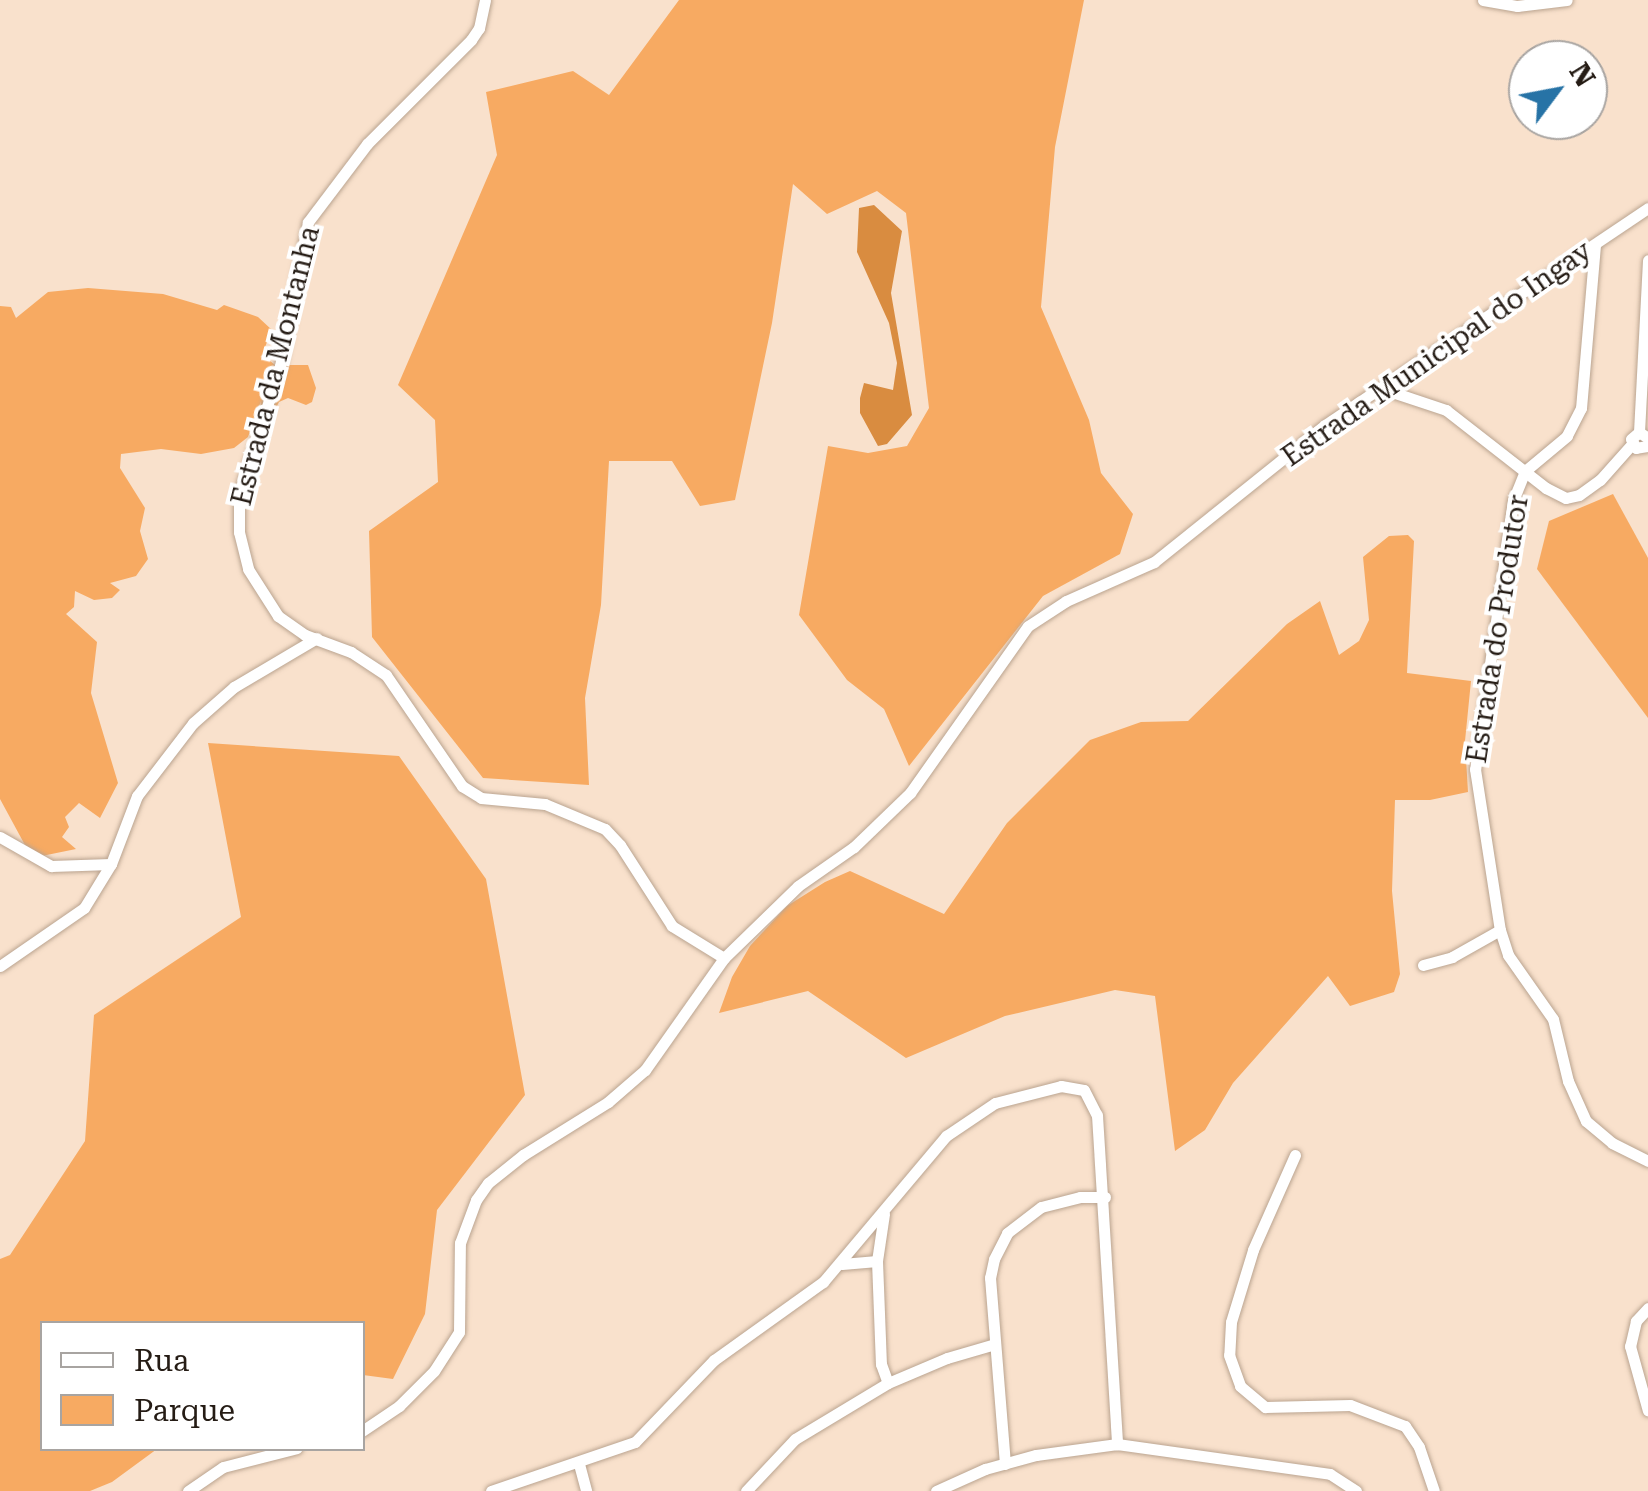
<!DOCTYPE html>
<style>
body{margin:0}
#map{position:relative;width:1648px;height:1491px;overflow:hidden;background:#f9e1cc;font-family:"Roboto Serif",serif}
div>[style]{position:absolute}
.green>*{inset:0;background:#f7aa62}
.water>*{inset:0;background:#d98c40}
.roads{filter:drop-shadow(0 0 2px #baa490) drop-shadow(0 0 2px #baa490)}
.minor>*{height:11px;margin:-5.5px;padding:0 5.5px;transform-origin:5.5px;border-radius:5.5px;background:#fff}
span{translate:-50% -50%;white-space:nowrap;text-align:center;line-height:1.15;-webkit-text-stroke:8px #fff;paint-order:stroke}
.street-label{font-size:28px;color:#251c15}
.legend{position:absolute;left:40px;top:1321px;width:325px;height:130px;box-sizing:border-box;background:#fff;border:2px solid #a8a4a1;margin:0;padding:12px 18px;list-style:none;font-size:30px;color:#251c15}
.legend li{display:flex;align-items:center;gap:20px;height:50px}
.legend b{width:50px;border:2px solid #a8a4a1}
.north{position:absolute;left:1508px;top:40px;width:100px;height:100px;box-sizing:border-box;background:#fff;border:2px solid #a8a4a1;border-radius:50%;rotate:58deg;font-size:28px;font-weight:700;line-height:40px;text-align:center;color:#251c15}
.north::after{content:'';display:block;margin:auto;width:35px;height:45px;background:#2773a6;clip-path:polygon(50% 0,100% 100%,50% 72%,0 100%)}
</style>
<div id="map">
<div class="green">
<i style="clip-path:polygon(679px 0,1084px 0,1055px 147px,1041px 307px,1089px 420px,1101px 473px,1133px 514px,1120px 554px,1043px 596px,909px 766px,884px 709px,847px 680px,799px 615px,828px 446px,868px 453px,907px 446px,929px 408px,906px 213px,877px 191px,827px 214px,793px 184px,772px 323px,735px 500px,700px 506px,672px 461px,609px 461px,601px 605px,585px 698px,589px 785px,483px 778px,372px 637px,369px 531px,438px 482px,435px 420px,398px 385px,497px 155px,486px 92px,573px 71px,609px 95px)"></i>
<i style="clip-path:polygon(88px 288px,163px 294px,217px 310px,224px 305px,258px 317px,272px 330px,265px 347px,269px 360px,275px 365px,308px 365px,316px 388px,312px 402px,306px 405px,288px 398px,279px 402px,252px 456px,261px 401px,248px 437px,234px 448px,201px 454px,161px 449px,121px 454px,120px 468px,145px 508px,140px 531px,148px 559px,136px 576px,110px 583px,120px 590px,112px 598px,94px 600px,75px 591px,74px 607px,66px 614px,97px 642px,91px 693px,118px 783px,100px 818px,79px 803px,65px 817px,69px 827px,62px 837px,76px 849px,32px 858px,0 799px,0 306px,11px 307px,16px 318px,48px 292px)"></i>
<i style="clip-path:polygon(1613px 494px,1648px 558px,1648px 718px,1537px 569px,1549px 521px)"></i>
<i style="clip-path:polygon(1408px 535px,1414px 541px,1407px 673px,1471px 681px,1465px 741px,1468px 792px,1430px 800px,1395px 800px,1392px 891px,1400px 974px,1394px 992px,1350px 1006px,1328px 976px,1233px 1083px,1205px 1130px,1175px 1151px,1155px 996px,1115px 990px,1005px 1016px,906px 1058px,808px 991px,719px 1013px,732px 977px,750px 946px,787px 906px,825px 882px,850px 871px,944px 914px,1007px 823px,1090px 740px,1141px 722px,1188px 721px,1287px 624px,1320px 601px,1339px 655px,1359px 641px,1369px 620px,1363px 557px,1389px 536px)"></i>
<i style="clip-path:polygon(208px 743px,399px 756px,486px 879px,525px 1095px,437px 1210px,425px 1314px,393px 1379px,363px 1375px,362px 1324px,42px 1324px,42px 1448px,157px 1449px,112px 1482px,90px 1491px,0 1491px,0 1259px,10px 1255px,85px 1141px,94px 1015px,241px 917px)"></i>
</div>
<div class="water">
<i style="clip-path:polygon(874px 205px,902px 231px,891px 293px,912px 415px,887px 444px,878px 446px,860px 413px,860px 398px,864px 383px,893px 390px,897px 363px,889px 323px,857px 252px,859px 208px)"></i>
</div>
<div class="roads">
<div class="minor">
<i style="left:485px;top:0;width:29px;rotate:102deg"></i>
<i style="left:479px;top:28px;width:14px;rotate:124deg"></i>
<i style="left:471px;top:40px;width:147px;rotate:135deg"></i>
<i style="left:367px;top:144px;width:98px;rotate:127.1deg"></i>
<i style="left:308px;top:222px;width:147px;rotate:101deg"></i>
<i style="left:280px;top:366px;width:134px;rotate:107.8deg"></i>
<i style="left:239px;top:494px;width:38px;rotate:90deg"></i>
<i style="left:239px;top:532px;width:38px;rotate:76deg"></i>
<i style="left:248px;top:569px;width:56px;rotate:57.4deg"></i>
<i style="left:278px;top:616px;width:33px;rotate:35deg"></i>
<i style="left:305px;top:635px;width:49px;rotate:20.3deg"></i>
<i style="left:351px;top:652px;width:42px;rotate:33.3deg"></i>
<i style="left:386px;top:675px;width:135px;rotate:55.6deg"></i>
<i style="left:462px;top:786px;width:22px;rotate:32deg"></i>
<i style="left:481px;top:798px;width:64px;rotate:5.4deg"></i>
<i style="left:545px;top:804px;width:65px;rotate:22.6deg"></i>
<i style="left:605px;top:829px;width:22px;rotate:47deg"></i>
<i style="left:620px;top:845px;width:96px;rotate:57.3deg"></i>
<i style="left:672px;top:926px;width:61px;rotate:31.6deg"></i>
<i style="left:1483px;top:0;width:35px;rotate:10deg"></i>
<i style="left:1517px;top:6px;width:50px;rotate:-6.8deg"></i>
<i style="left:1595px;top:245px;width:164px;rotate:94.9deg"></i>
<i style="left:1581px;top:408px;width:31px;rotate:117deg"></i>
<i style="left:1567px;top:436px;width:55px;rotate:140.2deg"></i>
<i style="left:1525px;top:471px;width:31px;rotate:112deg"></i>
<i style="left:1513px;top:500px;width:272px;rotate:98deg"></i>
<i style="left:1475px;top:769px;width:163px;rotate:81.2deg"></i>
<i style="left:1500px;top:930px;width:26px;rotate:72deg"></i>
<i style="left:1508px;top:955px;width:78px;rotate:54.9deg"></i>
<i style="left:1553px;top:1019px;width:64px;rotate:76.4deg"></i>
<i style="left:1568px;top:1081px;width:44px;rotate:65.8deg"></i>
<i style="left:1586px;top:1121px;width:34px;rotate:40deg"></i>
<i style="left:1612px;top:1143px;width:40px;rotate:26.6deg"></i>
<i style="left:1380px;top:388px;width:70px;rotate:18.4deg"></i>
<i style="left:1446px;top:410px;width:127px;rotate:38deg"></i>
<i style="left:1546px;top:488px;width:22px;rotate:27deg"></i>
<i style="left:1566px;top:498px;width:13px;rotate:-13deg"></i>
<i style="left:1579px;top:495px;width:26px;rotate:-36deg"></i>
<i style="left:1600px;top:480px;width:48px;rotate:-48.4deg"></i>
<i style="left:1639px;top:432px;width:172px;rotate:-87deg"></i>
<i style="left:1647px;top:446px;width:11px;rotate:170deg"></i>
<i style="left:1636px;top:448px;width:10px;rotate:-119deg"></i>
<i style="left:1631px;top:439px;width:11px;rotate:-41deg"></i>
<i style="left:1639px;top:432px;width:11px;rotate:34deg"></i>
<i style="left:0;top:837px;width:59px;rotate:29.6deg"></i>
<i style="left:51px;top:866px;width:60px;rotate:-1.9deg"></i>
<i style="left:1423px;top:965px;width:30px;rotate:-15deg"></i>
<i style="left:1452px;top:957px;width:55px;rotate:-29.4deg"></i>
<i style="left:0;top:966px;width:102px;rotate:-34.6deg"></i>
<i style="left:84px;top:908px;width:52px;rotate:-58.5deg"></i>
<i style="left:111px;top:864px;width:73px;rotate:-69.1deg"></i>
<i style="left:137px;top:796px;width:92px;rotate:-52.5deg"></i>
<i style="left:193px;top:723px;width:55px;rotate:-41.3deg"></i>
<i style="left:234px;top:687px;width:96px;rotate:-30.6deg"></i>
<i style="left:1295px;top:1155px;width:104px;rotate:113.9deg"></i>
<i style="left:1253px;top:1250px;width:75px;rotate:107deg"></i>
<i style="left:1231px;top:1322px;width:33px;rotate:93deg"></i>
<i style="left:1229px;top:1355px;width:33px;rotate:70deg"></i>
<i style="left:1240px;top:1386px;width:33px;rotate:40deg"></i>
<i style="left:1265px;top:1407px;width:85px;rotate:-1.3deg"></i>
<i style="left:1350px;top:1405px;width:59px;rotate:20.9deg"></i>
<i style="left:1405px;top:1426px;width:25px;rotate:56deg"></i>
<i style="left:1419px;top:1447px;width:46px;rotate:71.2deg"></i>
<i style="left:884px;top:1214px;width:48px;rotate:98.5deg"></i>
<i style="left:877px;top:1261px;width:103px;rotate:87.8deg"></i>
<i style="left:881px;top:1364px;width:20px;rotate:70deg"></i>
<i style="left:842px;top:1264px;width:35px;rotate:-5deg"></i>
<i style="left:1648px;top:1308px;width:18px;rotate:133deg"></i>
<i style="left:1636px;top:1321px;width:26px;rotate:103deg"></i>
<i style="left:1630px;top:1346px;width:67px;rotate:74.5deg"></i>
<i style="left:362px;top:1431px;width:45px;rotate:-34deg"></i>
<i style="left:399px;top:1406px;width:49px;rotate:-45deg"></i>
<i style="left:434px;top:1371px;width:46px;rotate:-57.3deg"></i>
<i style="left:459px;top:1332px;width:89px;rotate:-89.4deg"></i>
<i style="left:460px;top:1243px;width:46px;rotate:-69.6deg"></i>
<i style="left:476px;top:1200px;width:21px;rotate:-55deg"></i>
<i style="left:488px;top:1183px;width:45px;rotate:-38.7deg"></i>
<i style="left:523px;top:1155px;width:100px;rotate:-31.9deg"></i>
<i style="left:608px;top:1102px;width:49px;rotate:-40.9deg"></i>
<i style="left:645px;top:1070px;width:137px;rotate:-54.8deg"></i>
<i style="left:724px;top:958px;width:103px;rotate:-44.2deg"></i>
<i style="left:798px;top:886px;width:68px;rotate:-34.9deg"></i>
<i style="left:854px;top:847px;width:78px;rotate:-44deg"></i>
<i style="left:910px;top:793px;width:204px;rotate:-54.8deg"></i>
<i style="left:1028px;top:626px;width:45px;rotate:-33.3deg"></i>
<i style="left:1066px;top:601px;width:96px;rotate:-23.9deg"></i>
<i style="left:1154px;top:562px;width:219px;rotate:-38.7deg"></i>
<i style="left:1325px;top:425px;width:389px;rotate:-33.9deg"></i>
<i style="left:579px;top:1464px;width:28px;rotate:75deg"></i>
<i style="left:1005px;top:1464px;width:187px;rotate:-94.6deg"></i>
<i style="left:990px;top:1278px;width:19px;rotate:-78deg"></i>
<i style="left:994px;top:1259px;width:29px;rotate:-63deg"></i>
<i style="left:1007px;top:1233px;width:43px;rotate:-37.4deg"></i>
<i style="left:1041px;top:1207px;width:40px;rotate:-14.4deg"></i>
<i style="left:1080px;top:1197px;width:25px"></i>
<i style="left:188px;top:1491px;width:42px;rotate:-34.4deg"></i>
<i style="left:223px;top:1467px;width:76px;rotate:-14.4deg"></i>
<i style="left:491px;top:1491px;width:152px;rotate:-18.8deg"></i>
<i style="left:635px;top:1442px;width:114px;rotate:-46.1deg"></i>
<i style="left:714px;top:1360px;width:134px;rotate:-35.6deg"></i>
<i style="left:823px;top:1282px;width:191px;rotate:-49.9deg"></i>
<i style="left:946px;top:1136px;width:59px;rotate:-34deg"></i>
<i style="left:995px;top:1103px;width:68px;rotate:-14.4deg"></i>
<i style="left:1061px;top:1086px;width:23px;rotate:10deg"></i>
<i style="left:1084px;top:1090px;width:28px;rotate:63deg"></i>
<i style="left:1097px;top:1115px;width:330px;rotate:86.5deg"></i>
<i style="left:746px;top:1491px;width:71px;rotate:-46.7deg"></i>
<i style="left:795px;top:1439px;width:109px;rotate:-31.1deg"></i>
<i style="left:888px;top:1383px;width:64px;rotate:-23deg"></i>
<i style="left:947px;top:1358px;width:50px;rotate:-16.3deg"></i>
<i style="left:936px;top:1491px;width:54px;rotate:-24.2deg"></i>
<i style="left:985px;top:1469px;width:53px;rotate:-15.4deg"></i>
<i style="left:1036px;top:1455px;width:82px;rotate:-7.7deg"></i>
<i style="left:1117px;top:1444px;width:215px;rotate:8deg"></i>
<i style="left:1330px;top:1474px;width:31px;rotate:33deg"></i>
</div>
</div>
<div class="street-label">
<span style="left:1437px;top:354px;rotate:-35deg">Estrada Municipal do Ingay</span>
<span style="left:276px;top:366px;rotate:-76deg">Estrada da Montanha</span>
<span style="left:1498px;top:629px;rotate:-81deg">Estrada do Produtor</span>
</div>
<ul class="legend">
<li><b style="height:12px;background:#fff"></b>Rua</li>
<li><b style="height:28px;background:#f7aa62"></b>Parque</li>
</ul>
<div class="north">N</div>
</div>
